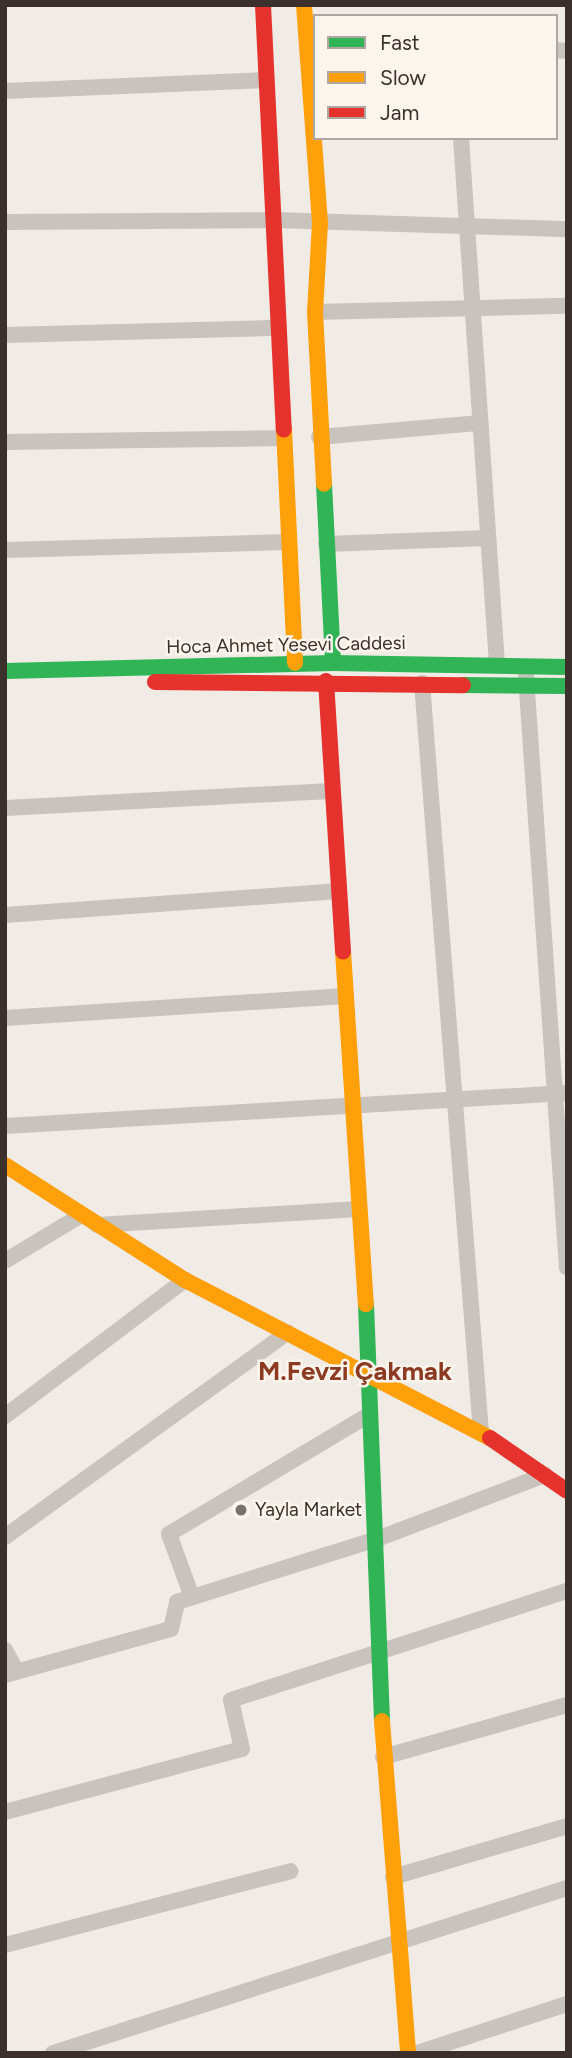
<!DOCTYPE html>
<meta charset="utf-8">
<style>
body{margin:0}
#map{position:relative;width:572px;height:2058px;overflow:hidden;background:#f0ebe5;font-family:Figtree,sans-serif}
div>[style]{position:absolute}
.street>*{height:16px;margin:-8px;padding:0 8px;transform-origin:8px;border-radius:8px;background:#c9c3be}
.fast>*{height:16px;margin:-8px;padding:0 8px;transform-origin:8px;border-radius:8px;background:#30b455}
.slow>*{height:16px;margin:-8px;padding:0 8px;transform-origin:8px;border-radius:8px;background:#ff9f0a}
.jam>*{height:16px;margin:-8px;padding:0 8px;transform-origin:8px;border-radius:8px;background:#e5322d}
.dots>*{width:19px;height:19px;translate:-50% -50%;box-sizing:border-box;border:4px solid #fbf5ee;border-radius:50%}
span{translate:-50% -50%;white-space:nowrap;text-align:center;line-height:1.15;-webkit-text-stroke:5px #fbf5ee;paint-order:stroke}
.street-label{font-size:19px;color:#3b302b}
.poi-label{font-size:19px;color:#3b302b}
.left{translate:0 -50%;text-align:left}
.district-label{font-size:26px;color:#8c3b22;font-weight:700}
.frame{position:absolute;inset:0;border:7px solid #3b302b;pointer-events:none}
.legend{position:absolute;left:313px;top:14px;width:245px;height:126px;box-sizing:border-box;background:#fbf5ee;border:2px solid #aea6a0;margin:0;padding:9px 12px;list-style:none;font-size:21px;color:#3b302b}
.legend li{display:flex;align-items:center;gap:14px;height:35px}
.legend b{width:35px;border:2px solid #aea6a0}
</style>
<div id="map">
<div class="street">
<i style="left:556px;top:50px;width:11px;rotate:5deg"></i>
<i style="left:5px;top:91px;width:262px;rotate:-2.4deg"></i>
<i style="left:461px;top:138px;width:528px;rotate:86.09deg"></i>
<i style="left:5px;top:222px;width:269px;rotate:-0.4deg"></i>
<i style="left:274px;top:220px;width:293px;rotate:1.8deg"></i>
<i style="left:315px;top:312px;width:252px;rotate:-1.4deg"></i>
<i style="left:5px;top:335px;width:274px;rotate:-1.5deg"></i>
<i style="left:319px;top:437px;width:162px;rotate:-5deg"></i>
<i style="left:5px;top:442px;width:279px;rotate:-0.8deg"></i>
<i style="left:326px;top:544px;width:162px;rotate:-2.1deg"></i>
<i style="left:5px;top:550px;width:284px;rotate:-1.6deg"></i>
<i style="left:526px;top:676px;width:593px;rotate:86.04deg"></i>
<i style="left:422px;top:683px;width:751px;rotate:85.5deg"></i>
<i style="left:5px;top:808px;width:327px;rotate:-3deg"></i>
<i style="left:5px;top:915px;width:335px;rotate:-4.1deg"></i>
<i style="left:5px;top:1018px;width:342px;rotate:-3.7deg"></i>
<i style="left:5px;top:1126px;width:563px;rotate:-3.36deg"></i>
<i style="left:97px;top:1225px;width:262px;rotate:-3.5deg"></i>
<i style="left:5px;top:1261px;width:87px;rotate:-31deg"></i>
<i style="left:5px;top:1416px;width:226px;rotate:-37.1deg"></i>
<i style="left:5px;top:1537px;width:349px;rotate:-35.9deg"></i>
<i style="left:192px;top:1597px;width:67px;rotate:-110.1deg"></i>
<i style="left:169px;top:1534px;width:233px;rotate:-30.8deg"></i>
<i style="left:5px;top:1650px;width:25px;rotate:61deg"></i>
<i style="left:5px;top:1675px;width:172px;rotate:-15.5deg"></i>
<i style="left:171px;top:1629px;width:28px;rotate:-77deg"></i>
<i style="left:177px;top:1602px;width:210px;rotate:-17.5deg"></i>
<i style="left:377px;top:1539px;width:180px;rotate:-20.9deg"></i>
<i style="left:383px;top:1757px;width:191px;rotate:-15.8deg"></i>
<i style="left:5px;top:1812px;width:245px;rotate:-14.9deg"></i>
<i style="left:242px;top:1749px;width:50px;rotate:-102.7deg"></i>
<i style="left:231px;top:1700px;width:353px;rotate:-18deg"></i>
<i style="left:393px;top:1877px;width:181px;rotate:-16.3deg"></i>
<i style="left:5px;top:1945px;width:295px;rotate:-14.5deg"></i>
<i style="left:53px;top:2053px;width:540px;rotate:-17.8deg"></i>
<i style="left:417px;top:2053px;width:158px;rotate:-18.1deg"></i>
</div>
<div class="fast">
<i style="left:324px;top:484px;width:179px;rotate:87.1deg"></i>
<i style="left:5px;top:671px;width:328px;rotate:-1.4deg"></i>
<i style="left:333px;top:663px;width:234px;rotate:1deg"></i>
<i style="left:463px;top:685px;width:104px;rotate:0.6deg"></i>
<i style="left:366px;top:1304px;width:417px;rotate:87.8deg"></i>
</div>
<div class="slow">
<i style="left:304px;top:5px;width:219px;rotate:85.8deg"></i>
<i style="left:320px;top:223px;width:89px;rotate:93.2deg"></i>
<i style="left:315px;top:312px;width:172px;rotate:87deg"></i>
<i style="left:284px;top:429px;width:234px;rotate:87.3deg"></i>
<i style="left:343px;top:951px;width:354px;rotate:86.3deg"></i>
<i style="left:5px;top:1165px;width:214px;rotate:32.6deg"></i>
<i style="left:185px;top:1280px;width:343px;rotate:27.4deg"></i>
<i style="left:382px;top:1721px;width:333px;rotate:85.5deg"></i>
</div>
<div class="jam">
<i style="left:263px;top:5px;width:425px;rotate:87.2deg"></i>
<i style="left:326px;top:681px;width:271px;rotate:86.4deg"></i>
<i style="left:155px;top:682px;width:308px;rotate:0.6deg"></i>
<i style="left:490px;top:1438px;width:93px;rotate:34.5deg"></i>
</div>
<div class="dots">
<i style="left:241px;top:1510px;background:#7a716c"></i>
</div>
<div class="street-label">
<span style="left:286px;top:645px;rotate:-1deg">Hoca Ahmet Yesevi Caddesi</span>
</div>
<div class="poi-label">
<span class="left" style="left:255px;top:1510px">Yayla Market</span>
</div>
<div class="district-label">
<span style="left:355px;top:1372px">M.Fevzi Çakmak</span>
</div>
<div class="frame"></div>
<ul class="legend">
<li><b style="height:9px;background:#30b455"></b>Fast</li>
<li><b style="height:9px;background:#ff9f0a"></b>Slow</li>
<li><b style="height:9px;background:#e5322d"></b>Jam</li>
</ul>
</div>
